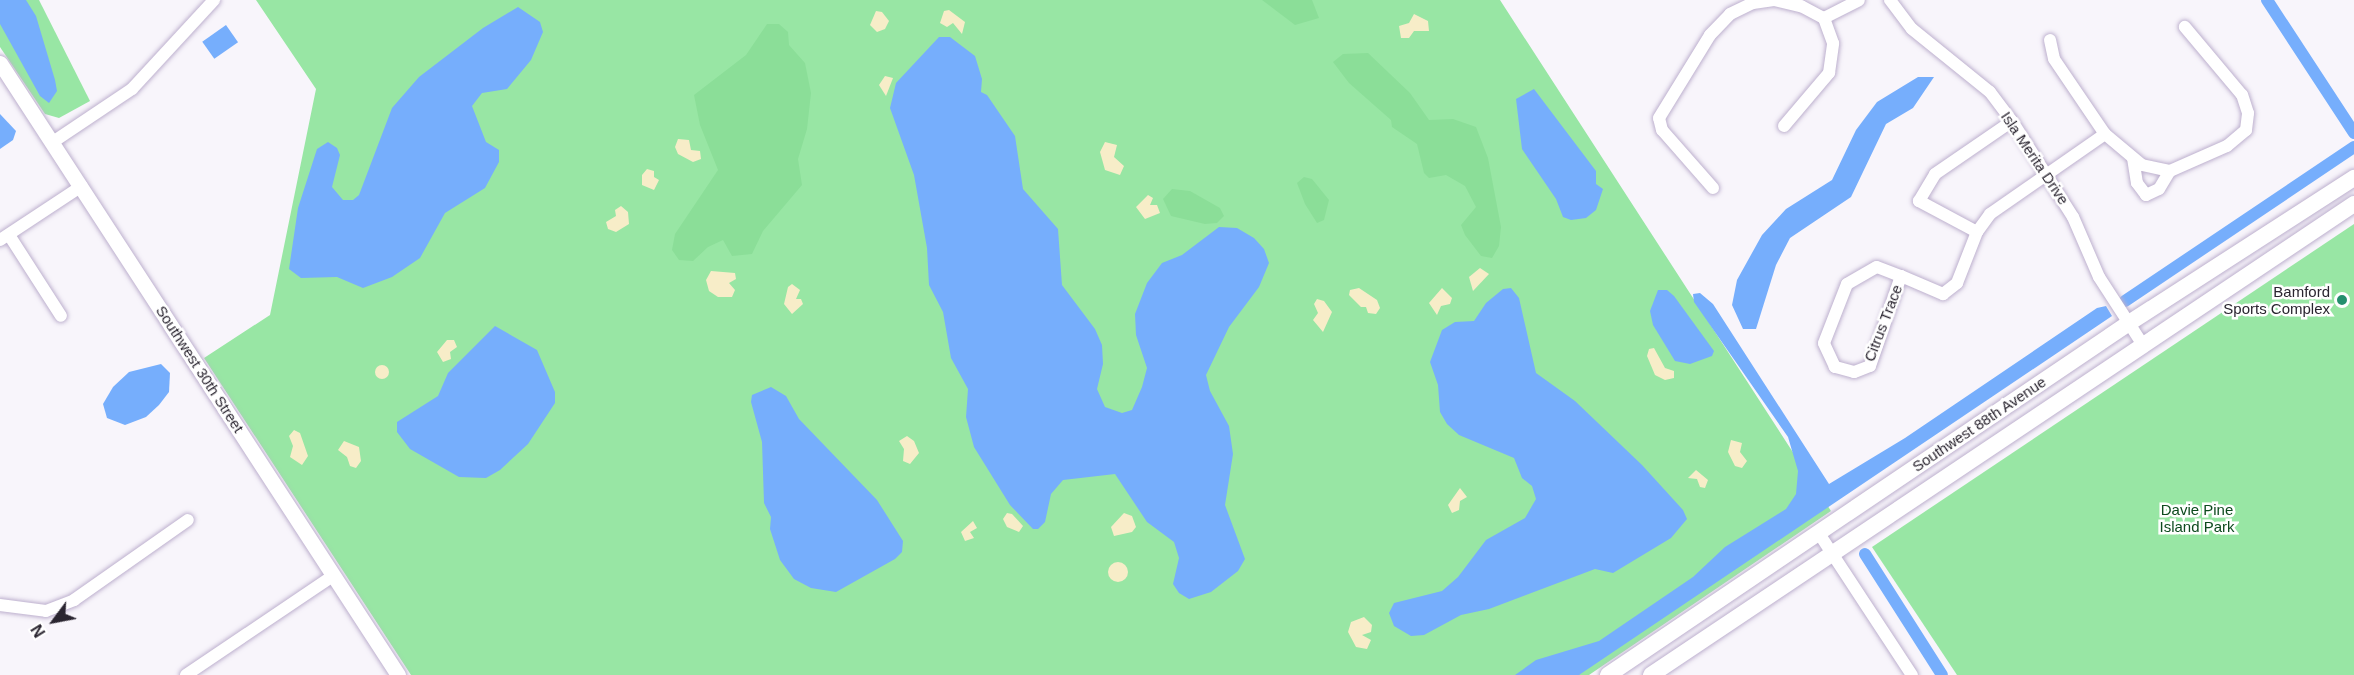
<!DOCTYPE html>
<style>
body{margin:0}
#map{position:relative;width:2354px;height:675px;overflow:hidden;background:#f8f5fb;font-family:Arial,sans-serif}
div>[style]{position:absolute}
.green>*{inset:0;background:#98e6a4}
.forest>*{inset:0;background:#8bde98}
.sand>*{inset:0;background:#f7edc8}
.round{border-radius:50%}
.water>*{inset:0;background:#76aefc;transform-origin:0 0}
.canal>*{height:12px;margin:-6px;padding:0 6px;transform-origin:6px;border-radius:6px;background:#76aefc}
.roads{filter:drop-shadow(0 0 2px #bdb0ce) drop-shadow(0 0 2px #bdb0ce)}
.minor>*{height:12px;margin:-6px;padding:0 6px;transform-origin:6px;border-radius:6px;background:#fff}
.tertiary>*{height:15px;margin:-7.5px;padding:0 7.5px;transform-origin:7.5px;border-radius:7.5px;background:#fff}
.secondary>*{height:16px;margin:-8px;padding:0 8px;transform-origin:8px;border-radius:8px;background:#fff}
.dots>*{width:16px;height:16px;translate:-50% -50%;box-sizing:border-box;border:3px solid #fff;border-radius:50%}
span{translate:-50% -50%;white-space:nowrap;text-align:center;line-height:1.15;-webkit-text-stroke:5px #fff;paint-order:stroke}
.street-label{font-size:15px;color:#2a2530}
.poi-label{font-size:15px;color:#2a2530}
.right{translate:-100% -50%;text-align:right}
.park-label{font-size:15px;color:#0d4a1e}
.north{position:absolute;left:24px;top:591px;width:60px;height:60px;-webkit-text-stroke:4px #fff;paint-order:stroke;rotate:238deg;font-size:16px;font-weight:700;line-height:24px;text-align:center;color:#2a2530}
.north::after{content:'';display:block;margin:auto;width:21px;height:27px;background:#2a2530;clip-path:polygon(50% 0,100% 100%,50% 72%,0 100%)}
</style>
<div id="map">
<div class="green">
<i style="clip-path:polygon(0 0,39px 0,90px 101px,59px 118px,45px 114px,0 47px)"></i>
<i style="clip-path:polygon(256px 0,1500px 0,1831px 511px,1589px 675px,411px 675px,204px 358px,270px 315px,316px 89px)"></i>
<i style="clip-path:polygon(2354px 224px,2354px 675px,1957px 675px,1872px 547px)"></i>
</div>
<div class="forest">
<i style="clip-path:polygon(1262px 0,1312px 0,1319px 18px,1295px 25px)"></i>
<i style="clip-path:polygon(767px 24px,779px 24px,788px 32px,789px 45px,805px 63px,811px 93px,807px 129px,798px 159px,802px 185px,763px 231px,752px 254px,732px 256px,723px 240px,708px 247px,693px 261px,679px 260px,672px 250px,675px 234px,718px 170px,700px 125px,694px 95px,746px 55px)"></i>
<i style="clip-path:polygon(1368px 53px,1410px 93px,1429px 120px,1453px 119px,1476px 127px,1488px 158px,1501px 227px,1499px 246px,1492px 258px,1481px 256px,1465px 235px,1461px 225px,1476px 207px,1465px 186px,1446px 175px,1429px 178px,1424px 173px,1417px 144px,1392px 127px,1391px 120px,1349px 83px,1333px 62px,1343px 54px)"></i>
<i style="clip-path:polygon(1304px 177px,1312px 179px,1329px 200px,1324px 220px,1317px 223px,1305px 204px,1297px 183px)"></i>
<i style="clip-path:polygon(1172px 189px,1190px 191px,1220px 208px,1224px 216px,1217px 223px,1205px 224px,1171px 216px,1163px 199px)"></i>
</div>
<div class="sand">
<i style="clip-path:polygon(949px 10px,965px 22px,962px 34px,953px 23px,947px 27px,940px 23px,944px 11px)"></i>
<i style="clip-path:polygon(876px 11px,882px 12px,889px 21px,885px 29px,877px 32px,870px 25px)"></i>
<i style="clip-path:polygon(1414px 14px,1428px 21px,1429px 31px,1414px 31px,1409px 38px,1401px 38px,1399px 26px,1409px 23px)"></i>
<i style="clip-path:polygon(885px 76px,893px 78px,886px 96px,879px 85px)"></i>
<i style="clip-path:polygon(678px 139px,689px 140px,691px 150px,700px 151px,701px 159px,693px 162px,678px 154px,675px 147px)"></i>
<i style="clip-path:polygon(1105px 142px,1117px 145px,1114px 157px,1124px 166px,1120px 175px,1105px 170px,1100px 152px)"></i>
<i style="clip-path:polygon(647px 169px,654px 171px,654px 177px,659px 180px,654px 190px,642px 185px,642px 175px)"></i>
<i style="clip-path:polygon(1148px 195px,1153px 198px,1150px 205px,1157px 205px,1160px 213px,1145px 219px,1136px 207px)"></i>
<i style="clip-path:polygon(621px 206px,628px 212px,629px 224px,616px 232px,608px 229px,606px 222px,616px 216px,615px 210px)"></i>
<i style="clip-path:polygon(1480px 268px,1489px 274px,1473px 291px,1469px 277px)"></i>
<i style="clip-path:polygon(711px 271px,735px 273px,736px 279px,729px 283px,735px 290px,732px 297px,718px 297px,709px 291px,706px 280px)"></i>
<i style="clip-path:polygon(792px 284px,800px 290px,796px 299px,801px 299px,803px 304px,792px 314px,784px 304px,788px 287px)"></i>
<i style="clip-path:polygon(1359px 288px,1377px 300px,1380px 308px,1376px 314px,1368px 313px,1366px 307px,1361px 307px,1349px 295px,1350px 290px)"></i>
<i style="clip-path:polygon(1442px 288px,1452px 298px,1450px 304px,1441px 306px,1437px 315px,1429px 303px)"></i>
<i style="clip-path:polygon(1317px 299px,1324px 301px,1332px 312px,1323px 332px,1313px 320px,1318px 313px,1314px 304px)"></i>
<i style="clip-path:polygon(447px 340px,454px 340px,457px 347px,450px 352px,451px 359px,443px 362px,437px 352px)"></i>
<i style="clip-path:polygon(1654px 348px,1665px 368px,1674px 371px,1674px 378px,1665px 380px,1655px 375px,1647px 356px,1649px 349px)"></i>
<i class="round" style="left:375px;top:365px;width:14px;height:14px"></i>
<i style="clip-path:polygon(294px 430px,300px 433px,308px 456px,302px 465px,290px 457px,293px 446px,289px 436px)"></i>
<i style="clip-path:polygon(907px 436px,914px 441px,919px 453px,910px 464px,903px 461px,904px 449px,899px 441px)"></i>
<i style="clip-path:polygon(1731px 440px,1742px 443px,1740px 452px,1747px 461px,1742px 468px,1735px 466px,1728px 452px)"></i>
<i style="clip-path:polygon(344px 441px,359px 447px,361px 461px,356px 468px,350px 466px,347px 457px,338px 450px)"></i>
<i style="clip-path:polygon(1696px 470px,1708px 480px,1705px 488px,1700px 487px,1697px 479px,1688px 478px)"></i>
<i style="clip-path:polygon(1460px 488px,1467px 497px,1460px 501px,1459px 510px,1452px 513px,1448px 505px)"></i>
<i style="clip-path:polygon(1007px 513px,1012px 514px,1023px 526px,1019px 532px,1007px 527px,1003px 519px)"></i>
<i style="clip-path:polygon(1124px 513px,1132px 516px,1136px 527px,1132px 532px,1114px 536px,1111px 527px)"></i>
<i style="clip-path:polygon(973px 521px,977px 528px,970px 532px,974px 538px,965px 541px,961px 532px)"></i>
<i class="round" style="left:1108px;top:562px;width:20px;height:20px"></i>
<i style="clip-path:polygon(1364px 617px,1372px 625px,1371px 632px,1362px 635px,1371px 640px,1367px 649px,1356px 647px,1348px 632px,1351px 622px)"></i>
</div>
<div class="water">
<i style="clip-path:polygon(0 0,26px 0,36px 16px,55px 80px,57px 91px,49px 103px,40px 96px,0 24px)"></i>
<i style="clip-path:polygon(518px 7px,540px 22px,543px 32px,531px 60px,507px 89px,482px 93px,472px 106px,486px 142px,499px 150px,499px 162px,485px 188px,445px 213px,420px 258px,392px 277px,363px 288px,337px 277px,301px 278px,289px 269px,298px 208px,317px 149px,328px 142px,337px 148px,340px 155px,332px 187px,343px 200px,353px 200px,359px 195px,392px 108px,419px 77px,483px 28px)"></i>
<i style="left:226px;top:25px;width:21px;height:29px;rotate:55deg"></i>
<i style="clip-path:polygon(939px 37px,950px 37px,975px 56px,982px 79px,981px 92px,987px 95px,1015px 136px,1023px 189px,1058px 229px,1062px 285px,1095px 329px,1102px 345px,1103px 364px,1097px 389px,1105px 407px,1122px 413px,1132px 410px,1142px 387px,1147px 368px,1136px 335px,1135px 314px,1147px 283px,1162px 263px,1182px 255px,1219px 227px,1237px 228px,1254px 238px,1264px 249px,1269px 263px,1259px 287px,1229px 327px,1206px 375px,1210px 391px,1229px 426px,1233px 454px,1225px 505px,1245px 559px,1238px 571px,1211px 592px,1189px 599px,1179px 593px,1173px 584px,1179px 558px,1174px 542px,1147px 522px,1115px 474px,1063px 480px,1051px 494px,1045px 522px,1038px 529px,1033px 529px,1010px 505px,974px 447px,966px 417px,968px 389px,951px 358px,943px 312px,929px 285px,927px 248px,914px 175px,890px 108px,896px 83px)"></i>
<i style="clip-path:polygon(1918px 77px,1934px 77px,1913px 108px,1886px 124px,1851px 197px,1790px 238px,1776px 265px,1756px 329px,1743px 329px,1732px 305px,1737px 280px,1762px 235px,1786px 209px,1832px 180px,1856px 130px,1877px 102px)"></i>
<i style="clip-path:polygon(1534px 89px,1596px 171px,1596px 184px,1603px 189px,1596px 210px,1586px 218px,1571px 220px,1563px 217px,1556px 199px,1522px 149px,1516px 99px)"></i>
<i style="clip-path:polygon(0 114px,16px 131px,13px 140px,0 149px)"></i>
<i style="clip-path:polygon(1511px 288px,1519px 298px,1536px 373px,1575px 401px,1642px 465px,1683px 510px,1687px 519px,1671px 538px,1613px 573px,1595px 569px,1489px 609px,1461px 615px,1424px 635px,1411px 636px,1394px 626px,1389px 613px,1394px 603px,1442px 591px,1458px 577px,1486px 540px,1525px 518px,1536px 499px,1532px 486px,1522px 478px,1514px 458px,1459px 435px,1447px 424px,1440px 412px,1438px 385px,1430px 362px,1442px 330px,1455px 322px,1474px 321px,1486px 303px,1503px 289px)"></i>
<i style="clip-path:polygon(1658px 290px,1667px 290px,1674px 296px,1714px 351px,1712px 356px,1690px 364px,1675px 361px,1653px 325px,1650px 311px)"></i>
<i style="clip-path:polygon(1700px 293px,1713px 304px,1829px 484px,1905px 438px,2097px 308px,2106px 306px,2112px 316px,1579px 675px,1515px 675px,1536px 660px,1599px 641px,1693px 577px,1725px 547px,1786px 509px,1796px 494px,1798px 471px,1788px 437px,1694px 302px,1693px 294px)"></i>
<i style="clip-path:polygon(495px 326px,537px 350px,555px 392px,555px 403px,528px 444px,500px 470px,486px 478px,459px 477px,410px 449px,397px 432px,397px 422px,438px 396px,448px 373px)"></i>
<i style="clip-path:polygon(161px 364px,170px 373px,169px 392px,159px 405px,146px 417px,125px 425px,107px 418px,103px 404px,113px 387px,129px 372px)"></i>
<i style="clip-path:polygon(771px 387px,786px 396px,799px 419px,877px 500px,903px 541px,902px 552px,895px 559px,836px 592px,811px 588px,794px 579px,780px 560px,770px 529px,771px 517px,764px 503px,762px 442px,751px 402px,752px 395px)"></i>
</div>
<div class="canal">
<i style="left:2267px;top:0;width:159px;rotate:56.8deg"></i>
<i style="left:2125px;top:301px;width:276px;rotate:-33.9deg"></i>
<i style="left:1865px;top:554px;width:143px;rotate:57.5deg"></i>
</div>
<div class="roads">
<div class="minor">
<i style="left:1890px;top:0;width:36px;rotate:53deg"></i>
<i style="left:1912px;top:29px;width:100px;rotate:38.9deg"></i>
<i style="left:1990px;top:92px;width:36px;rotate:53deg"></i>
<i style="left:2012px;top:121px;width:114px;rotate:57.6deg"></i>
<i style="left:2073px;top:217px;width:65px;rotate:66.6deg"></i>
<i style="left:2099px;top:277px;width:81px;rotate:57.1deg"></i>
<i style="left:1824px;top:18px;width:39px;rotate:-27deg"></i>
<i style="left:2050px;top:40px;width:19px;rotate:78deg"></i>
<i style="left:2054px;top:59px;width:91px;rotate:55.8deg"></i>
<i style="left:2105px;top:134px;width:48px;rotate:40deg"></i>
<i style="left:2142px;top:165px;width:29px;rotate:12deg"></i>
<i style="left:2170px;top:171px;width:62px;rotate:-23.7deg"></i>
<i style="left:2227px;top:146px;width:25px;rotate:-40deg"></i>
<i style="left:2246px;top:130px;width:17px;rotate:-83deg"></i>
<i style="left:2248px;top:113px;width:19px;rotate:-108deg"></i>
<i style="left:2242px;top:95px;width:89px;rotate:-130deg"></i>
<i style="left:1784px;top:126px;width:70px;rotate:-49.7deg"></i>
<i style="left:1829px;top:73px;width:30px;rotate:-82deg"></i>
<i style="left:1833px;top:43px;width:27px;rotate:-110deg"></i>
<i style="left:53px;top:142px;width:95px;rotate:-33.9deg"></i>
<i style="left:132px;top:89px;width:121px;rotate:-47.3deg"></i>
<i style="left:2133px;top:158px;width:25px;rotate:81deg"></i>
<i style="left:2137px;top:183px;width:15px;rotate:53deg"></i>
<i style="left:2146px;top:195px;width:14px;rotate:-25deg"></i>
<i style="left:2159px;top:189px;width:21px;rotate:-59deg"></i>
<i style="left:1713px;top:188px;width:77px;rotate:-131.3deg"></i>
<i style="left:1662px;top:130px;width:12px;rotate:-104deg"></i>
<i style="left:1659px;top:118px;width:97px;rotate:-58.4deg"></i>
<i style="left:1710px;top:35px;width:29px;rotate:-46deg"></i>
<i style="left:1730px;top:14px;width:25px;rotate:-26deg"></i>
<i style="left:1753px;top:3px;width:21px;rotate:-8deg"></i>
<i style="left:1774px;top:0;width:28px;rotate:13deg"></i>
<i style="left:1801px;top:6px;width:26px;rotate:28deg"></i>
<i style="left:1977px;top:232px;width:66px;rotate:-151.9deg"></i>
<i style="left:1919px;top:201px;width:31px;rotate:-59deg"></i>
<i style="left:1935px;top:174px;width:93px;rotate:-34.5deg"></i>
<i style="left:9px;top:235px;width:96px;rotate:57.3deg"></i>
<i style="left:0;top:240px;width:98px;rotate:-33.4deg"></i>
<i style="left:1877px;top:267px;width:26px;rotate:21deg"></i>
<i style="left:1901px;top:276px;width:95px;rotate:109deg"></i>
<i style="left:1870px;top:366px;width:17px;rotate:159deg"></i>
<i style="left:1854px;top:372px;width:20px;rotate:-165deg"></i>
<i style="left:1835px;top:367px;width:26px;rotate:-115deg"></i>
<i style="left:1824px;top:343px;width:63px;rotate:-68.7deg"></i>
<i style="left:1847px;top:284px;width:34px;rotate:-30deg"></i>
<i style="left:1901px;top:276px;width:46px;rotate:23.2deg"></i>
<i style="left:1943px;top:294px;width:18px;rotate:-38deg"></i>
<i style="left:1957px;top:283px;width:55px;rotate:-68.6deg"></i>
<i style="left:1977px;top:232px;width:22px;rotate:-54deg"></i>
<i style="left:1990px;top:214px;width:140px;rotate:-34.8deg"></i>
<i style="left:1818px;top:532px;width:171px;rotate:56.7deg"></i>
<i style="left:0;top:605px;width:46px;rotate:7.4deg"></i>
<i style="left:46px;top:611px;width:30px;rotate:-21deg"></i>
<i style="left:74px;top:600px;width:139px;rotate:-35.1deg"></i>
<i style="left:186px;top:675px;width:177px;rotate:-34deg"></i>
</div>
<div class="tertiary">
<i style="left:0;top:63px;width:730px;rotate:56.96deg"></i>
</div>
<div class="secondary">
<i style="left:1608px;top:675px;width:629px;rotate:-34.04deg"></i>
<i style="left:2129px;top:323px;width:268px;rotate:-32.8deg"></i>
<i style="left:1651px;top:675px;width:846px;rotate:-33.82deg"></i>
</div>
</div>
<div class="dots">
<i style="left:2342px;top:300px;background:#248f6d"></i>
</div>
<div class="street-label">
<span style="left:2035px;top:158px;rotate:56deg">Isla Merita Drive</span>
<span style="left:1883px;top:323px;rotate:-69deg">Citrus Trace</span>
<span style="left:200px;top:369px;rotate:57deg">Southwest 30th Street</span>
<span style="left:1979px;top:424px;rotate:-34deg">Southwest 88th Avenue</span>
</div>
<div class="poi-label">
<span class="right" style="left:2330px;top:300px">Bamford<br>Sports Complex</span>
</div>
<div class="park-label">
<span style="left:2197px;top:518px">Davie Pine<br>Island Park</span>
</div>
<div class="north">N</div>
</div>
